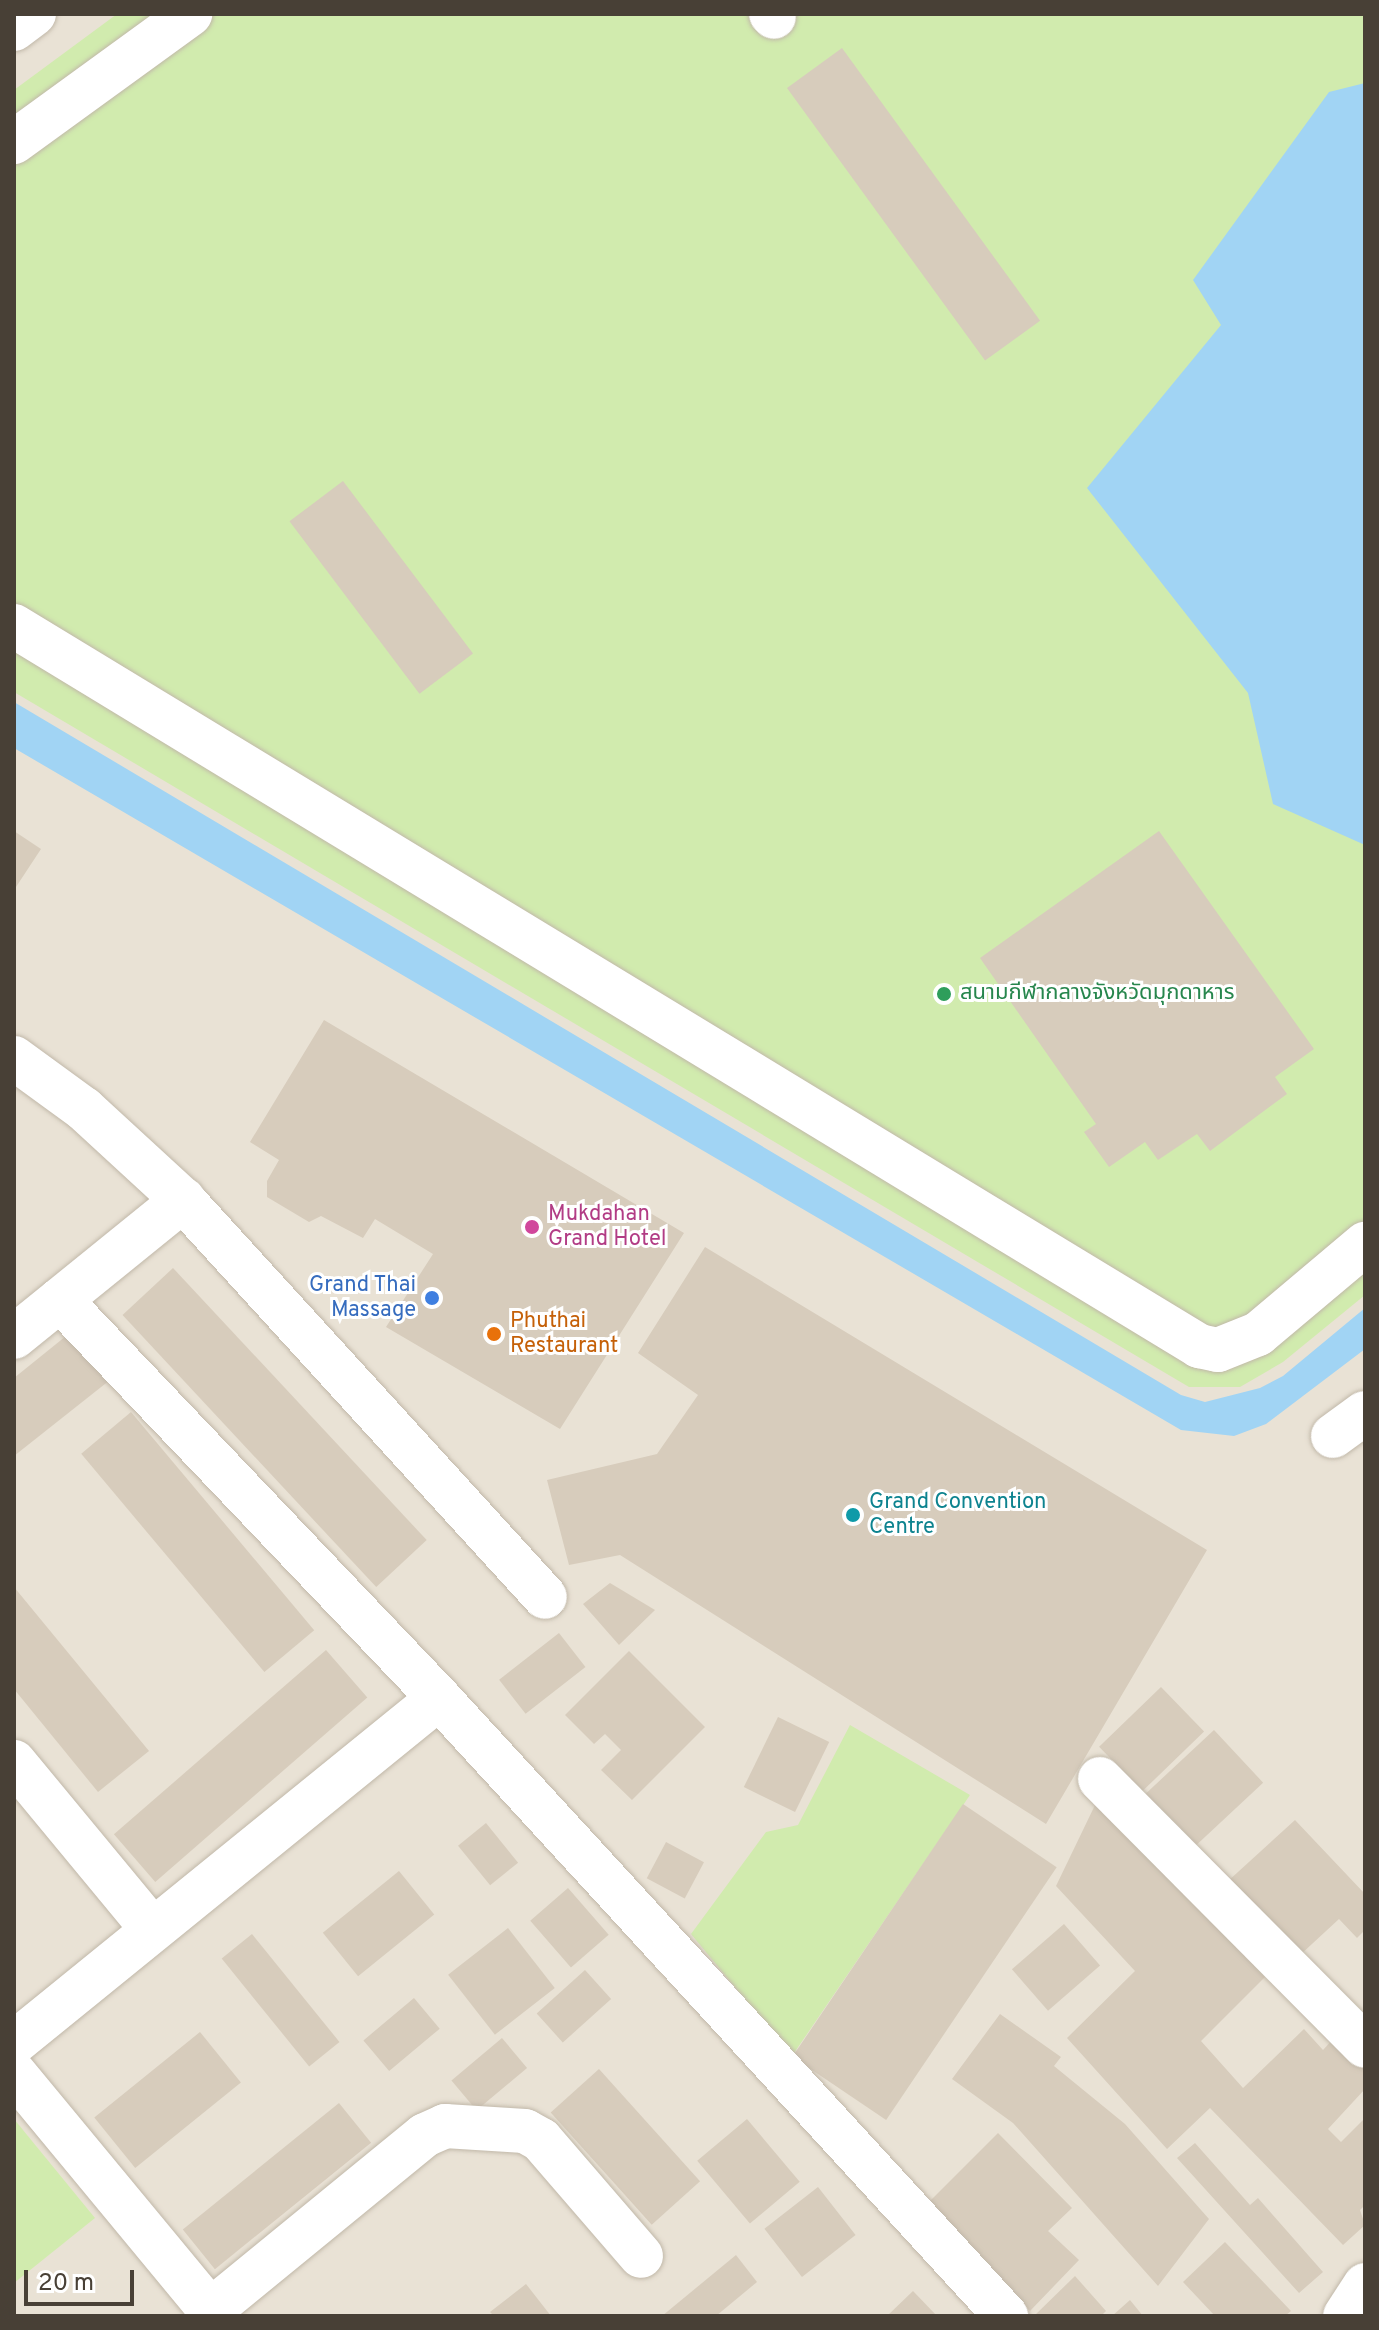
<!DOCTYPE html>
<meta charset="utf-8">
<style>
body{margin:0}
#map{position:relative;width:1379px;height:2330px;overflow:hidden;background:#f4f0e7;font-family:Overpass,"Noto Sans Thai",sans-serif}
div>[style]{position:absolute}
.residential>*{inset:0;background:#e9e2d5;transform-origin:0 0}
.green>*{inset:0;background:#d1ebae}
.water>*{inset:0;background:#a1d4f4}
.building>*{inset:0;background:#d7ccbc;transform-origin:0 0}
.roads{filter:drop-shadow(0 0 2px #c1b8a9) drop-shadow(0 0 2px #c1b8a9)}
.minor>*{height:44px;margin:-22px;padding:0 22px;transform-origin:22px;border-radius:22px;background:#fff}
.dots>*{width:22px;height:22px;translate:-50% -50%;box-sizing:border-box;border:4px solid #fff;border-radius:50%}
span{translate:-50% -50%;white-space:nowrap;text-align:center;line-height:1.15;-webkit-text-stroke:6px #fff;paint-order:stroke}
.leisure-label{font-size:22px;color:#27864d}
.left{translate:0 -50%;text-align:left}
.hotel-label{font-size:22px;color:#b23c85}
.shop-label{font-size:22px;color:#366cbe}
.right{translate:-100% -50%;text-align:right}
.food-label{font-size:22px;color:#c56008}
.culture-label{font-size:22px;color:#0d838f}
.frame{position:absolute;inset:0;border:16px solid #484036;pointer-events:none}
.scale{position:absolute;left:24px;top:2270px;width:110px;height:36px;box-sizing:border-box;border:4px solid #484036;border-top:0;padding-left:10px;font-size:24px;line-height:28px;white-space:nowrap;color:#484036;-webkit-text-stroke:6px #fff;paint-order:stroke}
</style>
<div id="map">
<div class="residential">
<i style="left:14px;top:14px;width:1351px;height:2302px"></i>
</div>
<div class="green">
<i style="clip-path:polygon(117px 14px,1365px 14px,1365px 1295px,1283px 1362px,1240px 1387px,1189px 1387px,14px 692px,14px 90px)"></i>
<i style="clip-path:polygon(850px 1725px,970px 1795px,792px 2056px,691px 1934px,766px 1832px,798px 1825px)"></i>
<i style="clip-path:polygon(14px 2119px,95px 2218px,14px 2283px)"></i>
</div>
<div class="water">
<i style="clip-path:polygon(1365px 83px,1365px 845px,1273px 804px,1248px 693px,1087px 488px,1221px 325px,1193px 280px,1329px 92px)"></i>
<i style="clip-path:polygon(14px 702px,1181px 1395px,1205px 1402px,1260px 1388px,1283px 1376px,1365px 1308px,1365px 1349px,1266px 1424px,1234px 1436px,1181px 1430px,14px 748px)"></i>
</div>
<div class="building">
<i style="left:842px;top:48px;width:337px;height:68px;rotate:54deg"></i>
<i style="left:343px;top:481px;width:216px;height:67px;rotate:53deg"></i>
<i style="clip-path:polygon(14px 831px,41px 849px,14px 890px)"></i>
<i style="clip-path:polygon(1159px 831px,1314px 1049px,1275px 1077px,1287px 1094px,1210px 1151px,1197px 1134px,1158px 1160px,1145px 1142px,1109px 1167px,1084px 1132px,1096px 1124px,980px 958px)"></i>
<i style="clip-path:polygon(324px 1020px,684px 1233px,560px 1429px,386px 1327px,433px 1254px,375px 1219px,363px 1238px,321px 1216px,309px 1222px,267px 1197px,267px 1181px,279px 1160px,250px 1142px)"></i>
<i style="clip-path:polygon(705px 1247px,1207px 1550px,1046px 1824px,620px 1555px,569px 1565px,547px 1480px,657px 1454px,698px 1395px,638px 1353px)"></i>
<i style="left:173px;top:1268px;width:372px;height:69px;rotate:47deg"></i>
<i style="clip-path:polygon(71px 1332px,110px 1380px,14px 1456px,14px 1378px)"></i>
<i style="left:131px;top:1412px;width:285px;height:65px;rotate:50deg"></i>
<i style="clip-path:polygon(610px 1583px,655px 1610px,619px 1645px,583px 1604px)"></i>
<i style="clip-path:polygon(14px 1587px,149px 1751px,98px 1792px,14px 1689px)"></i>
<i style="left:559px;top:1633px;width:43px;height:76px;rotate:52deg"></i>
<i style="left:326px;top:1650px;width:63px;height:281px;rotate:49deg"></i>
<i style="clip-path:polygon(629px 1651px,705px 1727px,632px 1800px,601px 1770px,621px 1750px,605px 1734px,594px 1744px,565px 1715px)"></i>
<i style="left:1161px;top:1687px;width:62px;height:86px;rotate:46deg"></i>
<i style="left:778px;top:1717px;width:57px;height:78px;rotate:26deg"></i>
<i style="left:1214px;top:1730px;width:72px;height:96px;rotate:47deg"></i>
<i style="clip-path:polygon(1096px 1803px,1269px 1973px,1201px 2041px,1243px 2088px,1304px 2029px,1323px 2050px,1335px 2037px,1365px 2068px,1365px 2089px,1328px 2129px,1341px 2142px,1365px 2118px,1365px 2205px,1360px 2210px,1365px 2225px,1343px 2245px,1210px 2108px,1167px 2149px,1067px 2038px,1135px 1971px,1056px 1886px)"></i>
<i style="left:963px;top:1804px;width:113px;height:305px;rotate:34deg"></i>
<i style="clip-path:polygon(1295px 1820px,1365px 1894px,1365px 1930px,1357px 1938px,1339px 1919px,1299px 1956px,1227px 1882px)"></i>
<i style="left:486px;top:1823px;width:51px;height:36px;rotate:51deg"></i>
<i style="left:666px;top:1842px;width:43px;height:41px;rotate:28deg"></i>
<i style="left:399px;top:1871px;width:56px;height:98px;rotate:51deg"></i>
<i style="left:568px;top:1888px;width:62px;height:50px;rotate:49deg"></i>
<i style="left:1064px;top:1924px;width:55px;height:69px;rotate:49deg"></i>
<i style="left:508px;top:1928px;width:76px;height:76px;rotate:52deg"></i>
<i style="left:252px;top:1934px;width:139px;height:39px;rotate:51deg"></i>
<i style="left:585px;top:1970px;width:39px;height:65px;rotate:48deg"></i>
<i style="left:414px;top:1998px;width:40px;height:66px;rotate:50deg"></i>
<i style="clip-path:polygon(1000px 2014px,1061px 2057px,1054px 2066px,1125px 2124px,1209px 2219px,1158px 2286px,1013px 2123px,952px 2079px)"></i>
<i style="left:200px;top:2032px;width:65px;height:136px;rotate:51deg"></i>
<i style="left:502px;top:2038px;width:39px;height:66px;rotate:50deg"></i>
<i style="left:599px;top:2069px;width:151px;height:65px;rotate:48deg"></i>
<i style="left:339px;top:2103px;width:51px;height:201px;rotate:51deg"></i>
<i style="left:747px;top:2119px;width:82px;height:65px;rotate:50deg"></i>
<i style="clip-path:polygon(998px 2133px,1072px 2208px,1048px 2231px,1079px 2260px,1030px 2311px,923px 2208px)"></i>
<i style="clip-path:polygon(1195px 2143px,1250px 2205px,1258px 2198px,1323px 2272px,1299px 2293px,1177px 2158px)"></i>
<i style="left:818px;top:2187px;width:61px;height:68px;rotate:52deg"></i>
<i style="clip-path:polygon(1225px 2242px,1291px 2311px,1285px 2316px,1215px 2316px,1183px 2282px)"></i>
<i style="clip-path:polygon(736px 2255px,757px 2282px,716px 2316px,662px 2316px)"></i>
<i style="clip-path:polygon(1075px 2276px,1106px 2311px,1101px 2316px,1034px 2316px)"></i>
<i style="clip-path:polygon(526px 2284px,551px 2316px,494px 2316px,490px 2312px)"></i>
<i style="clip-path:polygon(913px 2291px,937px 2316px,887px 2316px)"></i>
<i style="clip-path:polygon(1130px 2300px,1143px 2316px,1112px 2316px)"></i>
</div>
<div class="roads">
<div class="minor">
<i style="left:771px;top:14px;width:4px;rotate:45deg"></i>
<i style="left:14px;top:29px;width:25px;rotate:-37deg"></i>
<i style="left:14px;top:142px;width:218px;rotate:-36deg"></i>
<i style="left:14px;top:626px;width:1387px;rotate:31.28deg"></i>
<i style="left:1199px;top:1346px;width:19px;rotate:12deg"></i>
<i style="left:1218px;top:1350px;width:43px;rotate:-21.8deg"></i>
<i style="left:1258px;top:1334px;width:140px;rotate:-40.1deg"></i>
<i style="left:14px;top:1058px;width:87px;rotate:36.1deg"></i>
<i style="left:84px;top:1109px;width:134px;rotate:42.6deg"></i>
<i style="left:60px;top:1300px;width:550px;rotate:46.4deg"></i>
<i style="left:439px;top:1698px;width:839px;rotate:47.46deg"></i>
<i style="left:14px;top:1337px;width:218px;rotate:-39deg"></i>
<i style="left:183px;top:1200px;width:537px;rotate:47.64deg"></i>
<i style="left:1333px;top:1436px;width:39px;rotate:-36deg"></i>
<i style="left:14px;top:1762px;width:217px;rotate:50.4deg"></i>
<i style="left:1100px;top:1779px;width:376px;rotate:45.2deg"></i>
<i style="left:14px;top:2043px;width:547px;rotate:-39.07deg"></i>
<i style="left:14px;top:2073px;width:315px;rotate:50.4deg"></i>
<i style="left:211px;top:2310px;width:276px;rotate:-39.3deg"></i>
<i style="left:425px;top:2135px;width:22px;rotate:-24deg"></i>
<i style="left:445px;top:2126px;width:80px;rotate:3.6deg"></i>
<i style="left:525px;top:2131px;width:18px;rotate:29deg"></i>
<i style="left:541px;top:2140px;width:153px;rotate:49.2deg"></i>
<i style="left:1345px;top:2316px;width:37px;rotate:-57deg"></i>
</div>
</div>
<div class="dots">
<i style="left:944px;top:994px;background:#2e9e5b"></i>
<i style="left:532px;top:1227px;background:#d1479c"></i>
<i style="left:432px;top:1298px;background:#3f7fe0"></i>
<i style="left:494px;top:1334px;background:#e8710a"></i>
<i style="left:853px;top:1515px;background:#0f9aa8"></i>
</div>
<div class="leisure-label">
<span class="left" style="left:960px;top:994px">สนามกีฬากลางจังหวัดมุกดาหาร</span>
</div>
<div class="hotel-label">
<span class="left" style="left:548px;top:1227px">Mukdahan<br>Grand Hotel</span>
</div>
<div class="shop-label">
<span class="right" style="left:416px;top:1298px">Grand Thai<br>Massage</span>
</div>
<div class="food-label">
<span class="left" style="left:510px;top:1334px">Phuthai<br>Restaurant</span>
</div>
<div class="culture-label">
<span class="left" style="left:869px;top:1515px">Grand Convention<br>Centre</span>
</div>
<div class="frame"></div>
<div class="scale">20 m</div>
</div>
